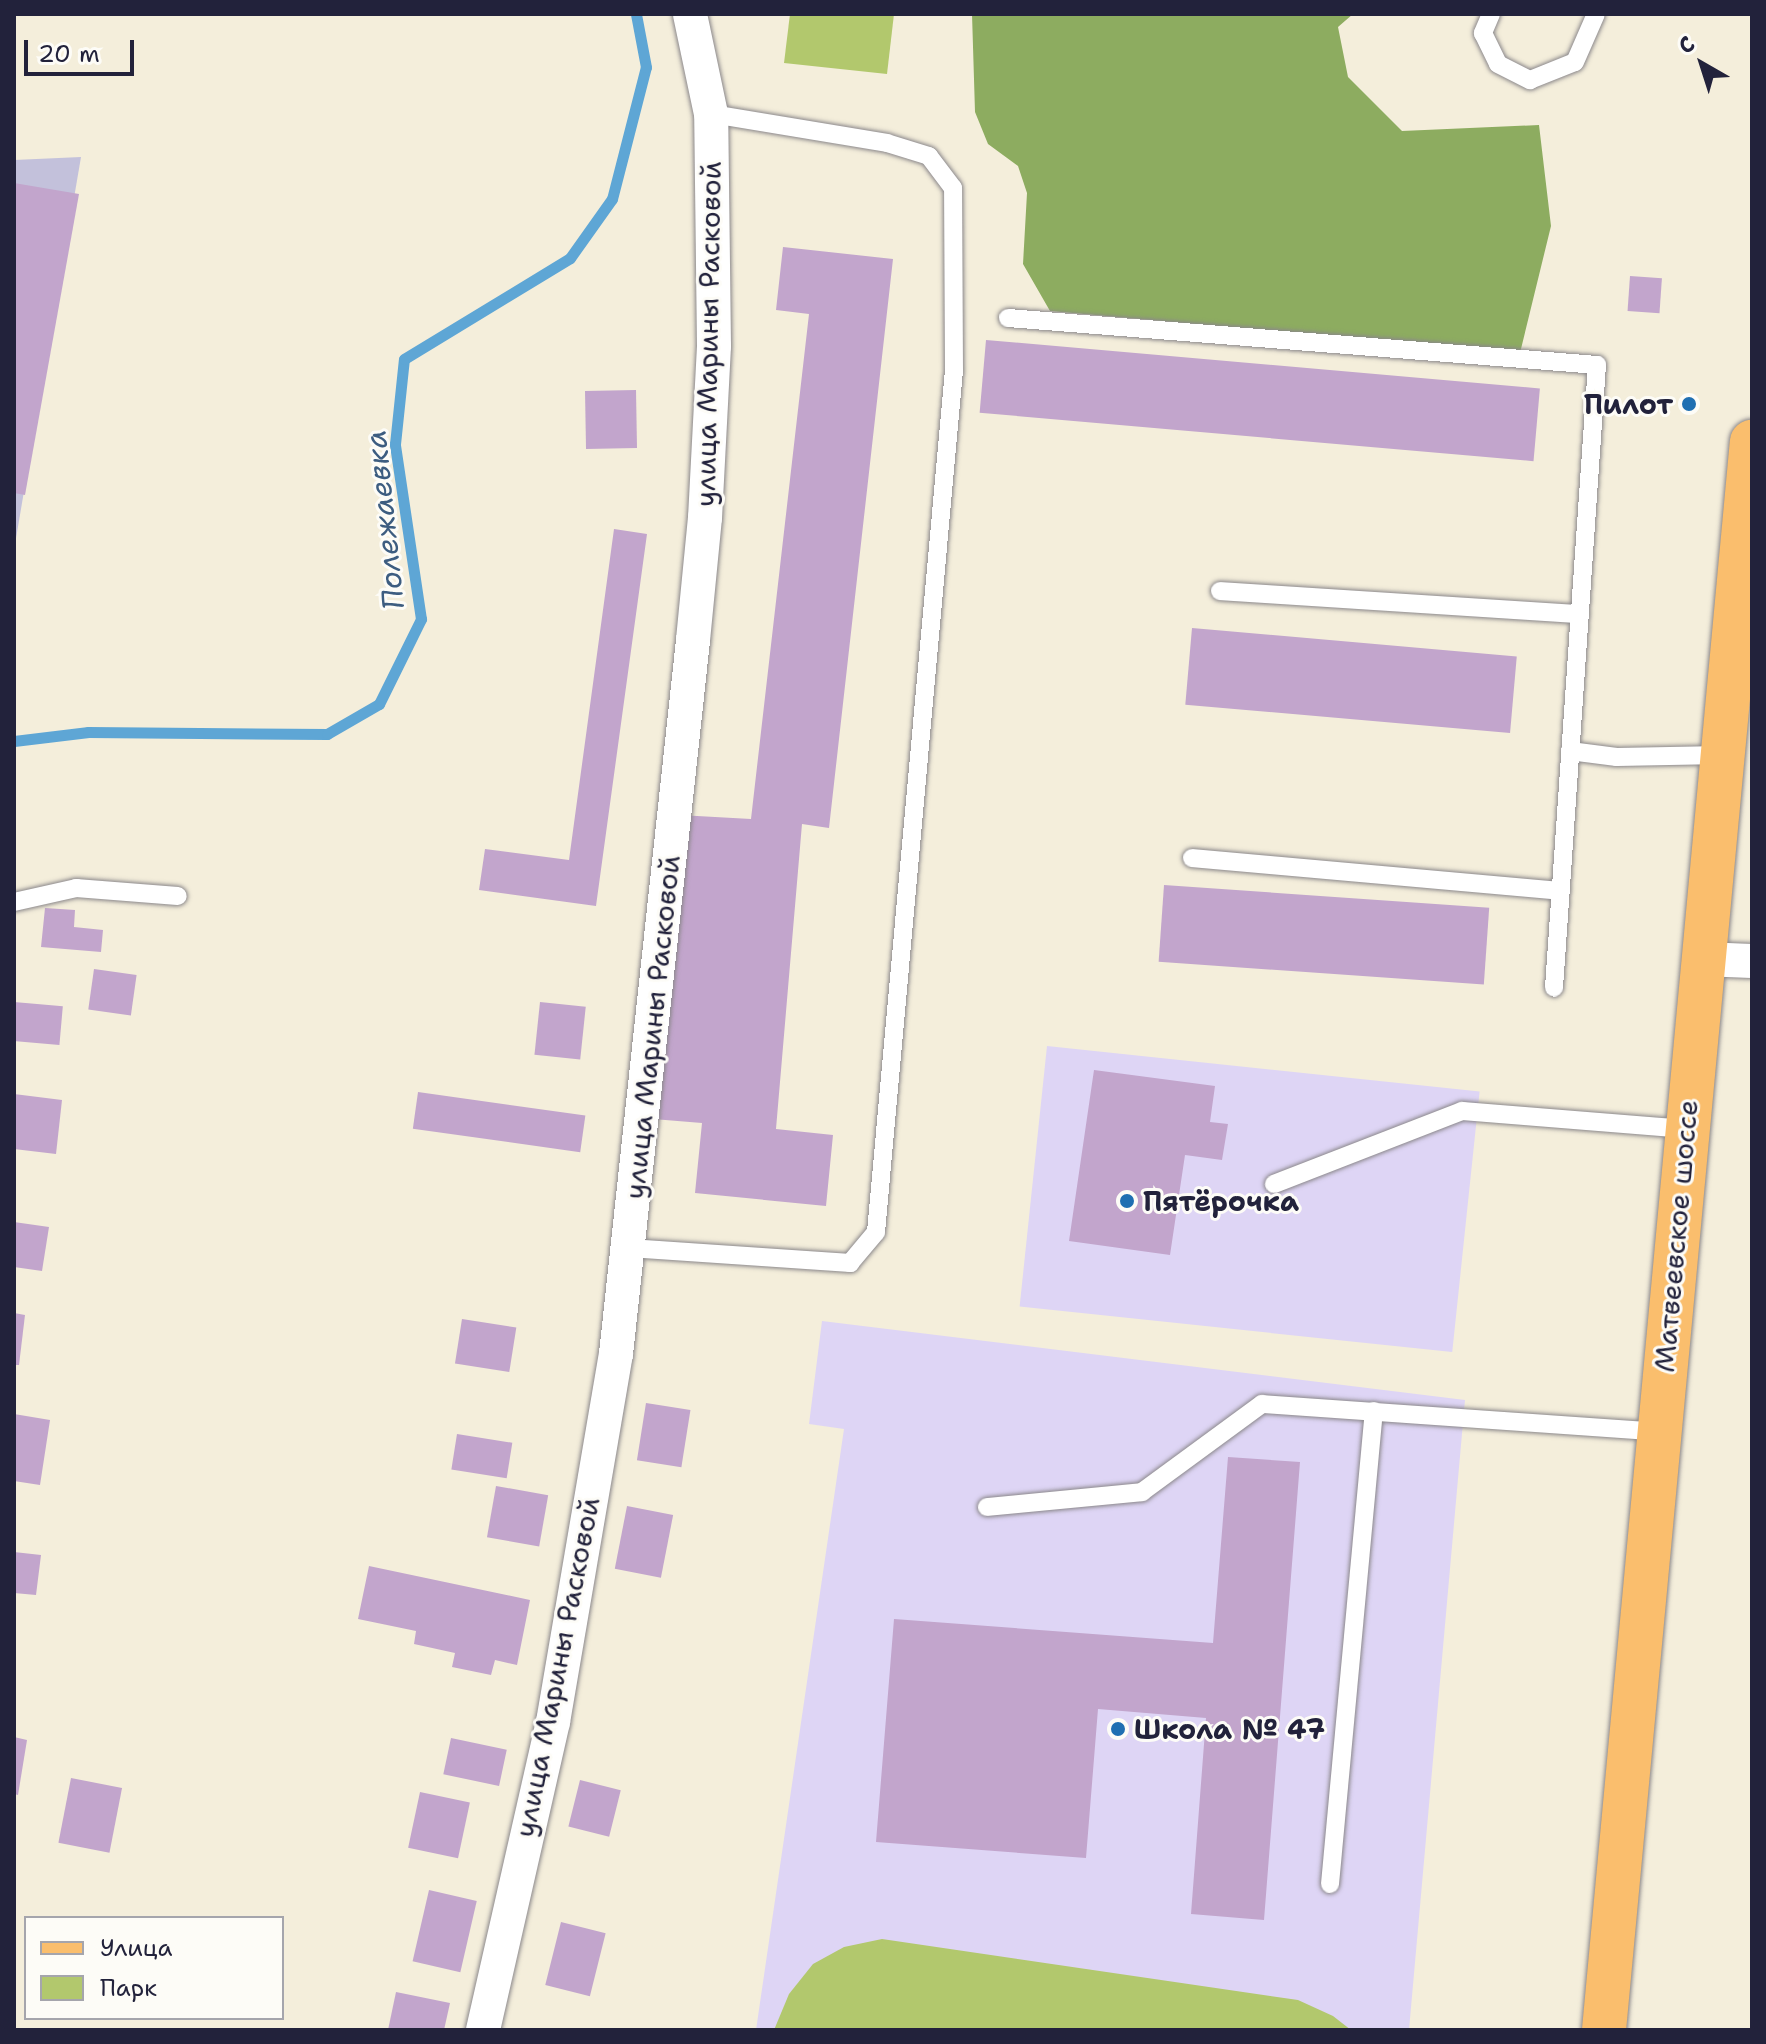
<!DOCTYPE html>
<meta charset="utf-8">
<style>
body{margin:0}
#map{position:relative;width:1766px;height:2044px;overflow:hidden;background:#f4eedb;font-family:"Shantell Sans",sans-serif}
div>[style]{position:absolute}
.built>*{inset:0;background:#ded5f5;transform-origin:0 0}
.industrial>*{inset:0;background:#c3c1db}
.green>*{inset:0;background:#b2c86d}
.forest>*{inset:0;background:#8dac60}
.stream>*{height:11px;margin:-5.5px;padding:0 5.5px;transform-origin:5.5px;border-radius:5.5px;background:#5ea6d5}
.building>*{inset:0;background:#c2a5cc;transform-origin:0 0}
.roads{filter:drop-shadow(0 0 2px #8b888b) drop-shadow(0 0 2px #8b888b)}
.lane>*{height:18px;margin:-9px;padding:0 9px;transform-origin:9px;border-radius:9px;background:#fff}
.street>*{height:34px;margin:-17px;padding:0 17px;transform-origin:17px;border-radius:17px;background:#fff}
.primary>*{height:44px;margin:-22px;padding:0 22px;transform-origin:22px;border-radius:22px;background:#fabe6d}
.dots>*{width:22px;height:22px;translate:-50% -50%;box-sizing:border-box;border:4px solid #fdfcf7;border-radius:50%}
span{translate:-50% -50%;white-space:nowrap;text-align:center;line-height:1.15;-webkit-text-stroke:6px #fdfcf7;paint-order:stroke}
.street-label{font-size:28px;color:#22223b}
.poi-label{font-size:28px;color:#22223b;font-weight:700}
.right{translate:-100% -50%;text-align:right}
.left{translate:0 -50%;text-align:left}
.water-label{font-size:30px;color:#3d5d80;font-style:italic}
.frame{position:absolute;inset:0;border:16px solid #22223b;pointer-events:none}
.legend{position:absolute;left:24px;top:1916px;width:260px;height:104px;box-sizing:border-box;background:#fdfcf7;border:2px solid #a5a5ac;margin:0;padding:10px 14px;list-style:none;font-size:24px;color:#22223b}
.legend li{display:flex;align-items:center;gap:16px;height:40px}
.legend b{width:40px;border:2px solid #a5a5ac}
.north{position:absolute;left:1662px;top:24px;width:80px;height:80px;-webkit-text-stroke:6px #fdfcf7;paint-order:stroke;rotate:321deg;font-size:22px;font-weight:700;line-height:32px;text-align:center;color:#22223b}
.north::after{content:'';display:block;margin:auto;width:28px;height:36px;background:#22223b;clip-path:polygon(50% 0,100% 100%,50% 72%,0 100%)}
.scale{position:absolute;left:24px;top:40px;width:110px;height:36px;box-sizing:border-box;border:4px solid #22223b;border-top:0;padding-left:10px;font-size:24px;line-height:28px;white-space:nowrap;color:#22223b;-webkit-text-stroke:6px #fdfcf7;paint-order:stroke}
</style>
<div id="map">
<div class="built">
<i style="left:1047px;top:1046px;width:435px;height:262px;rotate:6deg"></i>
<i style="clip-path:polygon(822px 1321px,1465px 1400px,1409px 2030px,756px 2030px,844px 1429px,809px 1424px)"></i>
</div>
<div class="industrial">
<i style="clip-path:polygon(81px 157px,14px 550px,14px 160px)"></i>
</div>
<div class="green">
<i style="clip-path:polygon(790px 14px,894px 14px,887px 74px,784px 63px)"></i>
<i style="clip-path:polygon(882px 1939px,1298px 2000px,1333px 2016px,1351px 2030px,774px 2030px,789px 1994px,813px 1964px,844px 1947px)"></i>
</div>
<div class="forest">
<i style="clip-path:polygon(972px 14px,1353px 14px,1338px 27px,1348px 77px,1402px 131px,1539px 125px,1551px 226px,1520px 353px,1050px 311px,1023px 264px,1027px 193px,1018px 166px,988px 144px,975px 112px)"></i>
</div>
<div class="stream">
<i style="left:14px;top:741px;width:75px;rotate:-6.9deg"></i>
<i style="left:88px;top:732px;width:239px;rotate:0.5deg"></i>
<i style="left:327px;top:734px;width:60px;rotate:-30deg"></i>
<i style="left:379px;top:704px;width:95px;rotate:-63.7deg"></i>
<i style="left:421px;top:619px;width:177px;rotate:-98.5deg"></i>
<i style="left:395px;top:444px;width:85px;rotate:-84deg"></i>
<i style="left:404px;top:359px;width:194px;rotate:-31.3deg"></i>
<i style="left:570px;top:258px;width:72px;rotate:-54.6deg"></i>
<i style="left:612px;top:199px;width:136px;rotate:-75.6deg"></i>
<i style="left:646px;top:67px;width:54px;rotate:-100.7deg"></i>
</div>
<div class="building">
<i style="clip-path:polygon(14px 183px,79px 194px,25px 495px,14px 493px)"></i>
<i style="clip-path:polygon(783px 247px,893px 259px,829px 828px,802px 824px,776px 1129px,833px 1135px,826px 1206px,695px 1193px,702px 1123px,653px 1119px,679px 815px,751px 819px,809px 314px,776px 310px)"></i>
<i style="left:1630px;top:276px;width:32px;height:35px;rotate:4deg"></i>
<i style="left:986px;top:340px;width:556px;height:73px;rotate:5deg"></i>
<i style="left:636px;top:390px;width:58px;height:51px;rotate:89deg"></i>
<i style="clip-path:polygon(614px 529px,647px 534px,596px 906px,479px 890px,485px 849px,569px 860px)"></i>
<i style="left:1192px;top:628px;width:326px;height:77px;rotate:5deg"></i>
<i style="left:1164px;top:885px;width:326px;height:77px;rotate:4deg"></i>
<i style="clip-path:polygon(45px 908px,75px 910px,74px 927px,103px 930px,101px 952px,41px 947px)"></i>
<i style="left:94px;top:969px;width:43px;height:41px;rotate:8deg"></i>
<i style="left:14px;top:1002px;width:49px;height:39px;rotate:5deg"></i>
<i style="left:540px;top:1002px;width:46px;height:53px;rotate:6deg"></i>
<i style="clip-path:polygon(1094px 1070px,1215px 1086px,1210px 1122px,1228px 1124px,1222px 1160px,1185px 1155px,1170px 1255px,1069px 1241px)"></i>
<i style="left:418px;top:1092px;width:169px;height:37px;rotate:8deg"></i>
<i style="clip-path:polygon(14px 1094px,62px 1100px,56px 1154px,14px 1149px)"></i>
<i style="clip-path:polygon(14px 1222px,49px 1227px,42px 1271px,14px 1267px)"></i>
<i style="clip-path:polygon(14px 1313px,25px 1315px,19px 1365px,14px 1365px)"></i>
<i style="left:462px;top:1319px;width:55px;height:45px;rotate:9deg"></i>
<i style="left:646px;top:1403px;width:45px;height:58px;rotate:9deg"></i>
<i style="clip-path:polygon(14px 1414px,50px 1420px,40px 1485px,14px 1481px)"></i>
<i style="left:457px;top:1434px;width:56px;height:36px;rotate:9deg"></i>
<i style="clip-path:polygon(1228px 1457px,1300px 1462px,1264px 1920px,1191px 1914px,1206px 1718px,1098px 1709px,1086px 1858px,876px 1842px,894px 1619px,1213px 1643px)"></i>
<i style="left:496px;top:1486px;width:53px;height:52px;rotate:10deg"></i>
<i style="left:627px;top:1506px;width:47px;height:64px;rotate:11deg"></i>
<i style="clip-path:polygon(14px 1552px,41px 1555px,36px 1595px,14px 1593px)"></i>
<i style="clip-path:polygon(369px 1566px,530px 1600px,517px 1665px,495px 1660px,491px 1675px,452px 1667px,455px 1653px,414px 1644px,416px 1631px,358px 1619px)"></i>
<i style="clip-path:polygon(14px 1737px,27px 1740px,18px 1795px,14px 1794px)"></i>
<i style="left:451px;top:1738px;width:57px;height:37px;rotate:12deg"></i>
<i style="left:71px;top:1778px;width:52px;height:66px;rotate:11deg"></i>
<i style="left:580px;top:1780px;width:42px;height:48px;rotate:14deg"></i>
<i style="left:420px;top:1792px;width:51px;height:57px;rotate:12deg"></i>
<i style="left:429px;top:1890px;width:49px;height:73px;rotate:13deg"></i>
<i style="left:561px;top:1922px;width:46px;height:65px;rotate:14deg"></i>
<i style="clip-path:polygon(396px 1992px,450px 2003px,444px 2030px,388px 2030px)"></i>
</div>
<div class="roads">
<div class="lane">
<i style="left:1491px;top:14px;width:21px;rotate:113deg"></i>
<i style="left:1483px;top:33px;width:34px;rotate:64deg"></i>
<i style="left:1498px;top:64px;width:36px;rotate:27deg"></i>
<i style="left:1530px;top:80px;width:48px;rotate:-21.8deg"></i>
<i style="left:1575px;top:62px;width:52px;rotate:-66.4deg"></i>
<i style="left:1008px;top:318px;width:591px;rotate:4.56deg"></i>
<i style="left:1597px;top:365px;width:624px;rotate:93.95deg"></i>
<i style="left:1220px;top:591px;width:360px;rotate:3.7deg"></i>
<i style="left:1570px;top:751px;width:47px;rotate:7.3deg"></i>
<i style="left:1617px;top:757px;width:105px;rotate:-1.1deg"></i>
<i style="left:1192px;top:858px;width:369px;rotate:5.1deg"></i>
<i style="left:14px;top:902px;width:64px;rotate:-12.7deg"></i>
<i style="left:76px;top:888px;width:102px;rotate:4.5deg"></i>
<i style="left:1274px;top:1184px;width:202px;rotate:-21.2deg"></i>
<i style="left:1462px;top:1111px;width:225px;rotate:4.6deg"></i>
<i style="left:629px;top:1248px;width:222px;rotate:3.9deg"></i>
<i style="left:850px;top:1263px;width:40px;rotate:-50deg"></i>
<i style="left:876px;top:1232px;width:866px;rotate:-84.83deg"></i>
<i style="left:954px;top:370px;width:182px;rotate:-90.3deg"></i>
<i style="left:953px;top:188px;width:40px;rotate:-127deg"></i>
<i style="left:929px;top:156px;width:44px;rotate:-162.8deg"></i>
<i style="left:887px;top:143px;width:178px;rotate:-170.6deg"></i>
<i style="left:987px;top:1507px;width:156px;rotate:-5.5deg"></i>
<i style="left:1142px;top:1492px;width:149px;rotate:-36.3deg"></i>
<i style="left:1262px;top:1404px;width:398px;rotate:4deg"></i>
<i style="left:1330px;top:1884px;width:475px;rotate:-84.7deg"></i>
</div>
<div class="street">
<i style="left:1702px;top:959px;width:50px;rotate:2.3deg"></i>
<i style="left:483px;top:2030px;width:316px;rotate:-77.2deg"></i>
<i style="left:553px;top:1722px;width:373px;rotate:-80.3deg"></i>
<i style="left:616px;top:1354px;width:718px;rotate:-83.84deg"></i>
<i style="left:693px;top:640px;width:123px;rotate:-84.4deg"></i>
<i style="left:705px;top:518px;width:172px;rotate:-87deg"></i>
<i style="left:714px;top:346px;width:232px;rotate:-90.7deg"></i>
<i style="left:711px;top:114px;width:102px;rotate:-101.9deg"></i>
</div>
<div class="primary">
<i style="left:1604px;top:2030px;width:1595px;rotate:-84.68deg"></i>
</div>
</div>
<div class="dots">
<i style="left:1689px;top:404px;background:#1f6fb2"></i>
<i style="left:1127px;top:1201px;background:#1f6fb2"></i>
<i style="left:1118px;top:1729px;background:#1f6fb2"></i>
</div>
<div class="street-label">
<span style="left:708px;top:334px;rotate:-89deg">улица Марины Расковой</span>
<span style="left:652px;top:1027px;rotate:-84deg">улица Марины Расковой</span>
<span style="left:1676px;top:1236px;rotate:-85deg">Матвеевское шоссе</span>
<span style="left:557px;top:1667px;rotate:-79deg">улица Марины Расковой</span>
</div>
<div class="poi-label">
<span class="right" style="left:1673px;top:404px">Пилот</span>
<span class="left" style="left:1143px;top:1201px">Пятёрочка</span>
<span class="left" style="left:1134px;top:1729px">Школа № 47</span>
</div>
<div class="water-label">
<span style="left:385px;top:520px;rotate:-96deg">Полежаевка</span>
</div>
<div class="frame"></div>
<ul class="legend">
<li><b style="height:10px;background:#fabe6d"></b>Улица</li>
<li><b style="height:22px;background:#b2c86d"></b>Парк</li>
</ul>
<div class="north">С</div>
<div class="scale">20 m</div>
</div>
